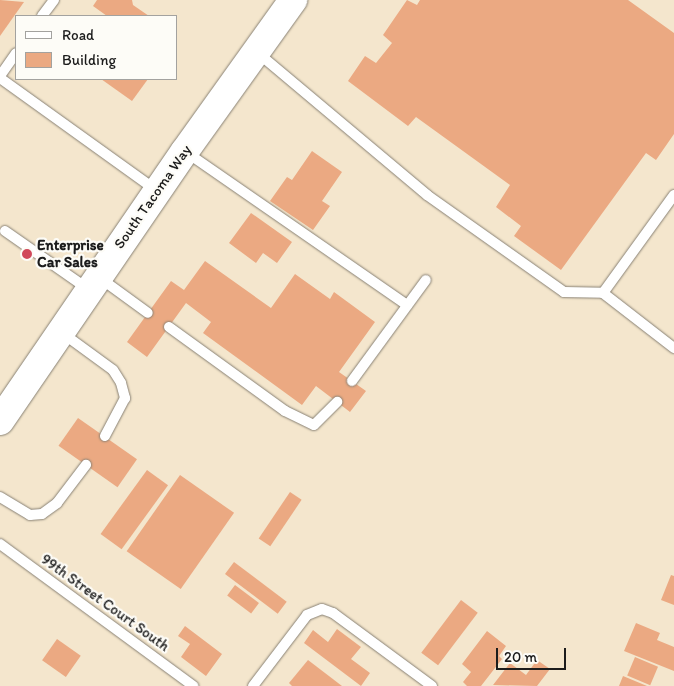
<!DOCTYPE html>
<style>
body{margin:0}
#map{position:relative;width:674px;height:686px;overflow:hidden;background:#f4e6cd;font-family:Itim,sans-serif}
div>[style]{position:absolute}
.building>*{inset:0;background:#eba982;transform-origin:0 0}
.roads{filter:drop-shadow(0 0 1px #888174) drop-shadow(0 0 1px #888174)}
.service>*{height:10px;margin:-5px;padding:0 5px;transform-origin:5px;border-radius:5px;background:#fff}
.primary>*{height:28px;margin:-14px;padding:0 14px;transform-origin:14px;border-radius:14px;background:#fff}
.dots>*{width:14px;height:14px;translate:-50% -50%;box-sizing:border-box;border:2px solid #fdfcf7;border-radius:50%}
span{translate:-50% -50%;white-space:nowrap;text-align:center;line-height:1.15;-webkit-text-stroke:4.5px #fdfcf7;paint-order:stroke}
.street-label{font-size:15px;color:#1c1c1c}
.poi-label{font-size:15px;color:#1c1c1c;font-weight:700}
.left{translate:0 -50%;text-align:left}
.legend{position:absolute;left:15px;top:15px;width:162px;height:65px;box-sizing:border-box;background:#fdfcf7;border:1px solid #a3a29f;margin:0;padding:6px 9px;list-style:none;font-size:15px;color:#1c1c1c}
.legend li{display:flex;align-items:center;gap:10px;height:25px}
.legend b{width:25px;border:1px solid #a3a29f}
.scale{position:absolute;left:496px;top:648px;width:70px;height:22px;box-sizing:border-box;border:2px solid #1c1c1c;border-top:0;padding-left:6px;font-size:15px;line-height:18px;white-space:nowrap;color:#1c1c1c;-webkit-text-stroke:4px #fdfcf7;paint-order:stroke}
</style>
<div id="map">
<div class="building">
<i style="clip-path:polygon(0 0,24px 2px,0 36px)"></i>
<i style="clip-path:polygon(97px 0,132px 0,133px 5px,149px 16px,107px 16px,93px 6px)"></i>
<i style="clip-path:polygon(407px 0,417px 5px,420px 0,628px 0,674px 33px,674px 134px,656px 160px,646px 153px,561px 270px,514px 236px,521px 226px,496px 207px,510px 185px,416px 117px,408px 126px,348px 81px,365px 56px,376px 63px,392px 43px,383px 35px)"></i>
<i style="clip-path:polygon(101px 79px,148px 79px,132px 101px)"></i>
<i style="clip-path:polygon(312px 151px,342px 172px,322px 201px,330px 206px,313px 230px,270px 201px,287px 177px,292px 180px)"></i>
<i style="clip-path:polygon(251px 213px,292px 242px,277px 263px,263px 253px,256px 263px,229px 243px)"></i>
<i style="clip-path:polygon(205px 261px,271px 308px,295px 274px,330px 299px,334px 292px,375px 322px,339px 372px,366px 391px,350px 412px,316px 386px,302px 405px,203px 333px,211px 322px,186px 303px,147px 357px,127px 342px,171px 281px,184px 290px)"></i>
<i style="left:78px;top:418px;width:72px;height:34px;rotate:35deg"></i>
<i style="left:147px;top:470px;width:26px;height:79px;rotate:36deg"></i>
<i style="left:180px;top:475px;width:66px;height:93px;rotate:35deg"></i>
<i style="left:290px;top:492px;width:14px;height:56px;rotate:34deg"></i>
<i style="left:234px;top:562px;width:66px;height:15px;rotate:37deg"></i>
<i style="clip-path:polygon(671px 575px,674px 576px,674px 605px,661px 600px)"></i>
<i style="left:235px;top:585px;width:30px;height:13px;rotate:37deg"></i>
<i style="left:461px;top:600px;width:21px;height:66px;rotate:37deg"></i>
<i style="clip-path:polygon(636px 623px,660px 633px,657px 640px,674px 647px,674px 671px,624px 651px)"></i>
<i style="clip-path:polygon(185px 626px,222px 654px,206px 676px,181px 657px,190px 644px,178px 636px)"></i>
<i style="clip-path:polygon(337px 629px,361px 647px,351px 659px,370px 673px,361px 686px,304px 643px,313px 630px,328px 642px)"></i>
<i style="clip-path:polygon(487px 631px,506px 646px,499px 656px,502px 659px,481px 686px,467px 686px,463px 682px,471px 672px,462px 664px)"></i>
<i style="left:57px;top:639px;width:29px;height:26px;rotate:35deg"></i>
<i style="left:635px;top:657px;width:25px;height:20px;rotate:23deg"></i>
<i style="clip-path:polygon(308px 660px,342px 686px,292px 686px,289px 683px)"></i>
<i style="clip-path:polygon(537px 660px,550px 669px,537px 686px,493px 685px,510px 663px,526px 675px)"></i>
<i style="clip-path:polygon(623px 676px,647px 686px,619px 686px)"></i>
</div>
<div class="roads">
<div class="service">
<i style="left:42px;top:16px;width:20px;rotate:-53deg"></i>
<i style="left:258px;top:53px;width:221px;rotate:40deg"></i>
<i style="left:427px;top:195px;width:168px;rotate:35.3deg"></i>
<i style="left:564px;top:292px;width:39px;rotate:1deg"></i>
<i style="left:603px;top:293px;width:121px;rotate:-54.1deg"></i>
<i style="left:0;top:76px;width:28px;rotate:-55deg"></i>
<i style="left:0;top:78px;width:193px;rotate:35.7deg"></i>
<i style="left:186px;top:152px;width:269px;rotate:34.7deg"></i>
<i style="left:5px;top:231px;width:101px;rotate:34.9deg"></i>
<i style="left:100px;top:278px;width:59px;rotate:36.1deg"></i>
<i style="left:603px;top:293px;width:90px;rotate:37.8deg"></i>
<i style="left:169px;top:327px;width:143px;rotate:35.9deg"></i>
<i style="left:285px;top:411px;width:32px;rotate:26deg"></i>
<i style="left:314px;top:425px;width:33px;rotate:-45deg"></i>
<i style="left:61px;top:332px;width:64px;rotate:36.2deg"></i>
<i style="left:113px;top:370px;width:15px;rotate:58deg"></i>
<i style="left:121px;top:383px;width:16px;rotate:75deg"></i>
<i style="left:125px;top:398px;width:43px;rotate:117.8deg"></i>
<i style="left:352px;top:381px;width:125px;rotate:-53.8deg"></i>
<i style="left:0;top:497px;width:35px;rotate:31deg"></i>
<i style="left:30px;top:515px;width:12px;rotate:-5deg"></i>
<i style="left:42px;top:514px;width:19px;rotate:-36deg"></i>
<i style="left:57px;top:503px;width:48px;rotate:-52.7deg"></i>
<i style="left:0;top:544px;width:240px;rotate:36.3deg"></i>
<i style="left:253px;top:686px;width:89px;rotate:-52.7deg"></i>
<i style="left:307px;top:615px;width:16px;rotate:-22deg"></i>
<i style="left:322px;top:609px;width:12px;rotate:20deg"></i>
<i style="left:333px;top:613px;width:123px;rotate:36.4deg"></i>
</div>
<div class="primary">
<i style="left:0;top:421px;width:327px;rotate:-55.6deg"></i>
<i style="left:185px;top:151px;width:186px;rotate:-54.4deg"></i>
</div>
</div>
<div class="dots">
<i style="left:27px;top:254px;background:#d1495b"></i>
</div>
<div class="street-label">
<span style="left:153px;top:197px;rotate:-55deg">South Tacoma Way</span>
<span style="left:105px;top:603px;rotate:36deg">99th Street Court South</span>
</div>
<div class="poi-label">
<span class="left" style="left:37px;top:254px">Enterprise<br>Car Sales</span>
</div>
<ul class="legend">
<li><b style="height:6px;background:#fff"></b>Road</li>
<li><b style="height:14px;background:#eba982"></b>Building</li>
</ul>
<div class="scale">20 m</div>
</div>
